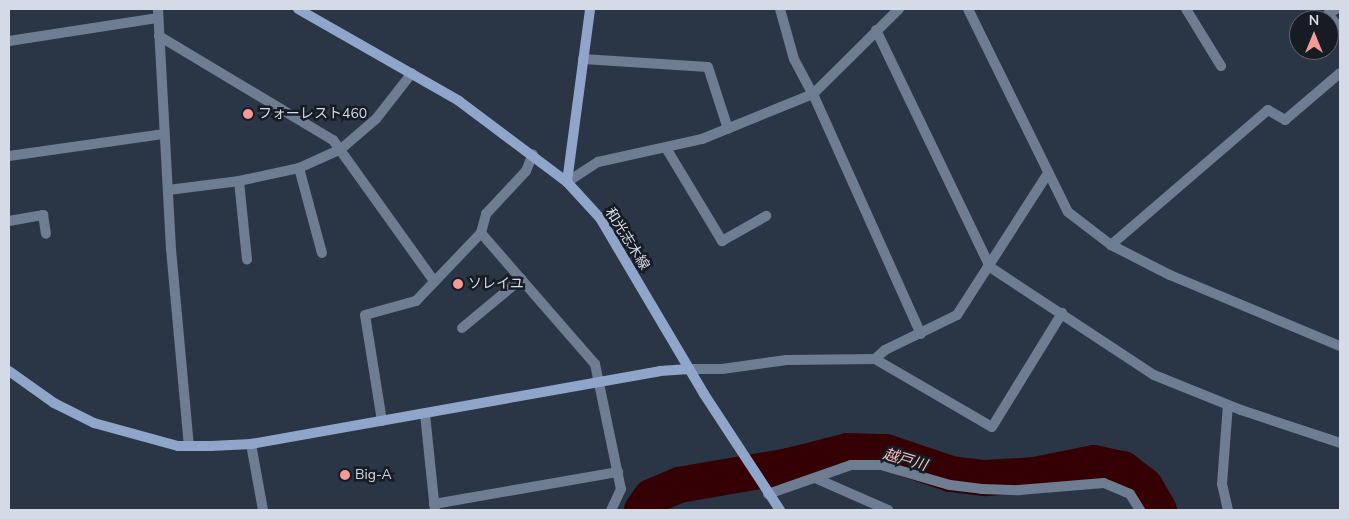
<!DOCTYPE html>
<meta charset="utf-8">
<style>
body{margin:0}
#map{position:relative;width:1349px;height:519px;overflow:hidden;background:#2a3545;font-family:"Nunito Sans","Noto Sans JP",sans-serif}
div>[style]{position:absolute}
.river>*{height:36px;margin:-18px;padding:0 18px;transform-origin:18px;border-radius:18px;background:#350004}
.lane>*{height:10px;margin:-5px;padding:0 5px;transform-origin:5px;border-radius:5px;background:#6f7d93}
.street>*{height:10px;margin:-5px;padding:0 5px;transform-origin:5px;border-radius:5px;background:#6f7d93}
.secondary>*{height:10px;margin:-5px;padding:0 5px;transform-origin:5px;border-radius:5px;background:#8fa5c9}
.dots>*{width:14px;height:14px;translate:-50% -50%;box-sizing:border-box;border:2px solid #171c24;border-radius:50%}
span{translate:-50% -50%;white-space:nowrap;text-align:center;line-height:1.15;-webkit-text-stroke:5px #171c24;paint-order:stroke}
.poi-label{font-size:14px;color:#d4dbe6}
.left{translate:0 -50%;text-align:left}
.street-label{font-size:14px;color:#d4dbe6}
.water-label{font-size:15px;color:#fec3bf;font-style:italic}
.frame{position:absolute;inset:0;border:10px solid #d4dbe6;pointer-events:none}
.north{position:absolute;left:1289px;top:10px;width:50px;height:50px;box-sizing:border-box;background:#171c24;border:1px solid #636872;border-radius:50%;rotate:0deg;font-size:14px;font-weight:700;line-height:20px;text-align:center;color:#d4dbe6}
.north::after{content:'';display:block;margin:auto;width:18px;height:22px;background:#f59b97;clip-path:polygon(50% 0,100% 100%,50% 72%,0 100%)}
</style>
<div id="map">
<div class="river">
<i style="left:642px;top:510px;width:16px;rotate:-55deg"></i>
<i style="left:651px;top:497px;width:30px;rotate:-23deg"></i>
<i style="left:679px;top:485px;width:112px;rotate:-9.8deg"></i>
<i style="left:789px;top:466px;width:61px;rotate:-14.3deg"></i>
<i style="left:848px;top:451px;width:38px;rotate:2deg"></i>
<i style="left:886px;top:452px;width:69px;rotate:18.7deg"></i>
<i style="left:951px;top:474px;width:34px;rotate:7deg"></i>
<i style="left:985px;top:478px;width:50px;rotate:-3.4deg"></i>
<i style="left:1035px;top:475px;width:60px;rotate:-11.5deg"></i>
<i style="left:1094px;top:463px;width:30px;rotate:12deg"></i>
<i style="left:1123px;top:469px;width:28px;rotate:38deg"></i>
<i style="left:1145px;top:486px;width:28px;rotate:60deg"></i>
</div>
<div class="lane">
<i style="left:1186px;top:9px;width:67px;rotate:58.4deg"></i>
<i style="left:1336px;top:9px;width:9px;rotate:148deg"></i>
<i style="left:1328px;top:14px;width:19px;rotate:51deg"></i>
<i style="left:666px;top:148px;width:109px;rotate:58.9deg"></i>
<i style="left:722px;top:241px;width:51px;rotate:-29.6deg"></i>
<i style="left:299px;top:168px;width:88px;rotate:74.9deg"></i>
<i style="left:239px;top:181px;width:79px;rotate:84.2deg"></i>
<i style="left:9px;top:221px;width:35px;rotate:-10deg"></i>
<i style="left:43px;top:215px;width:19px;rotate:81deg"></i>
<i style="left:481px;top:233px;width:20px;rotate:-75deg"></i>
<i style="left:486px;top:214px;width:59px;rotate:-47.1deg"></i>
<i style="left:526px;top:171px;width:18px;rotate:-68deg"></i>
<i style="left:462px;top:328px;width:77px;rotate:-39.7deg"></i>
<i style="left:875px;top:359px;width:135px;rotate:30.2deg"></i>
<i style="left:992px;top:427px;width:134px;rotate:-58.4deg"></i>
<i style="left:851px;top:465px;width:30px"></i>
<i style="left:881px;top:465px;width:72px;rotate:16.2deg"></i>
<i style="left:950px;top:485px;width:32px;rotate:7deg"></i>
<i style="left:982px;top:489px;width:37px;rotate:2deg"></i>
<i style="left:1019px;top:490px;width:85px;rotate:-4.7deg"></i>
<i style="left:1104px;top:483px;width:28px;rotate:23deg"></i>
<i style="left:1130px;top:494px;width:19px;rotate:58deg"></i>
<i style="left:815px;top:478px;width:80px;rotate:23.7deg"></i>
<i style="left:434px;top:504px;width:187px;rotate:-9.9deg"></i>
<i style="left:1228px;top:510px;width:27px;rotate:-103deg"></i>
<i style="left:1222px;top:484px;width:79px;rotate:-85.7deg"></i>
</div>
<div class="street">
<i style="left:158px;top:9px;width:240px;rotate:86.9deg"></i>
<i style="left:171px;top:249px;width:198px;rotate:84.8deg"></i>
<i style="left:780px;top:9px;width:52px;rotate:74.4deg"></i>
<i style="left:794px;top:59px;width:40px;rotate:62deg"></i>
<i style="left:813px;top:94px;width:263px;rotate:65.8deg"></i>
<i style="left:968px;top:9px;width:226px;rotate:63.8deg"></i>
<i style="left:1068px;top:212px;width:54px;rotate:37.5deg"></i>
<i style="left:1111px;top:245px;width:66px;rotate:27deg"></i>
<i style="left:1170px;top:275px;width:184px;rotate:22.7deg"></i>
<i style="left:876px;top:30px;width:263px;rotate:64.3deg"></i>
<i style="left:990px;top:267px;width:196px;rotate:33.4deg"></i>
<i style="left:1154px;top:375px;width:94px;rotate:21.9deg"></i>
<i style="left:1241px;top:410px;width:104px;rotate:18.4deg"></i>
<i style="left:159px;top:36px;width:203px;rotate:30.9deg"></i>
<i style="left:333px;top:140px;width:173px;rotate:54.4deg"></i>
<i style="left:9px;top:41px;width:151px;rotate:-8.8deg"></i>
<i style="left:583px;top:59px;width:125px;rotate:3.7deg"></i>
<i style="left:708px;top:67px;width:65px;rotate:72.1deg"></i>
<i style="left:9px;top:156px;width:157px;rotate:-8.1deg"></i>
<i style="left:567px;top:182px;width:37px;rotate:-33deg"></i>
<i style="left:598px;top:162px;width:107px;rotate:-12.5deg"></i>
<i style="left:702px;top:139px;width:120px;rotate:-22.1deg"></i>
<i style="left:813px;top:94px;width:121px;rotate:-44.7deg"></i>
<i style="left:168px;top:190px;width:72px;rotate:-7.2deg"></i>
<i style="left:239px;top:181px;width:61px;rotate:-12.2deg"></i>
<i style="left:299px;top:168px;width:46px;rotate:-24.3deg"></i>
<i style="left:341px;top:149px;width:46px;rotate:-40.6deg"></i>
<i style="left:376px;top:119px;width:58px;rotate:-52deg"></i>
<i style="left:1111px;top:245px;width:207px;rotate:-40.7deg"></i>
<i style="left:1268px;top:110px;width:20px;rotate:30deg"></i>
<i style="left:1285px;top:120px;width:72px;rotate:-40.5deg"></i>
<i style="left:689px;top:369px;width:33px"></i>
<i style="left:722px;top:369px;width:65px;rotate:-8deg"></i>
<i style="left:786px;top:360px;width:89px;rotate:-0.6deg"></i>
<i style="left:875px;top:359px;width:13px;rotate:-42deg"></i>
<i style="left:885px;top:350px;width:80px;rotate:-25.9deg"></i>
<i style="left:957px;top:315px;width:166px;rotate:-57.3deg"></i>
<i style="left:425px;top:414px;width:97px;rotate:84.1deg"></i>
<i style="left:382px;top:421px;width:107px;rotate:-99.1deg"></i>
<i style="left:365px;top:315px;width:53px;rotate:-15.4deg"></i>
<i style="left:416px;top:301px;width:94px;rotate:-46.3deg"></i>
<i style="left:481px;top:233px;width:174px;rotate:49deg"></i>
<i style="left:595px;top:364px;width:128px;rotate:78.3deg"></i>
<i style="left:621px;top:489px;width:23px;rotate:115deg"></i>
<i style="left:251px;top:444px;width:67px;rotate:79.7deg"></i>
<i style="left:768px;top:494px;width:88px;rotate:-19.3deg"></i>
</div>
<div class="secondary">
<i style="left:298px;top:9px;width:185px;rotate:29.7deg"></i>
<i style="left:459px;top:101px;width:135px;rotate:36.9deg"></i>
<i style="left:567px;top:182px;width:49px;rotate:47.5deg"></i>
<i style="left:600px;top:218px;width:204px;rotate:59.4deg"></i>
<i style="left:704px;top:394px;width:139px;rotate:56.8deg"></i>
<i style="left:567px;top:182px;width:175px;rotate:-82.4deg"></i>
<i style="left:9px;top:371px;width:55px;rotate:35.4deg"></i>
<i style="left:54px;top:403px;width:45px;rotate:26.6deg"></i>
<i style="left:94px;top:423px;width:87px;rotate:15.3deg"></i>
<i style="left:178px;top:446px;width:33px"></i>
<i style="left:211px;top:446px;width:40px;rotate:-2.9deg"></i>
<i style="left:251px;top:444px;width:415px;rotate:-10.1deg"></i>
<i style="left:660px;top:371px;width:29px;rotate:-4deg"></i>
</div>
<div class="dots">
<i style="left:248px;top:114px;background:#f59b97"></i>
<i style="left:458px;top:284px;background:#f59b97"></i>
<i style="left:345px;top:475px;background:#f59b97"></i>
</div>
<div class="poi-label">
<span class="left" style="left:258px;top:114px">フォーレスト460</span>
<span class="left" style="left:468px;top:284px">ソレイユ</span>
<span class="left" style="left:355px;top:475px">Big-A</span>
</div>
<div class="street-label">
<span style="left:627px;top:239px;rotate:58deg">和光志木線</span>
</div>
<div class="water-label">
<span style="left:905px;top:460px;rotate:16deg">越戸川</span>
</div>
<div class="frame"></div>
<div class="north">N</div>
</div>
